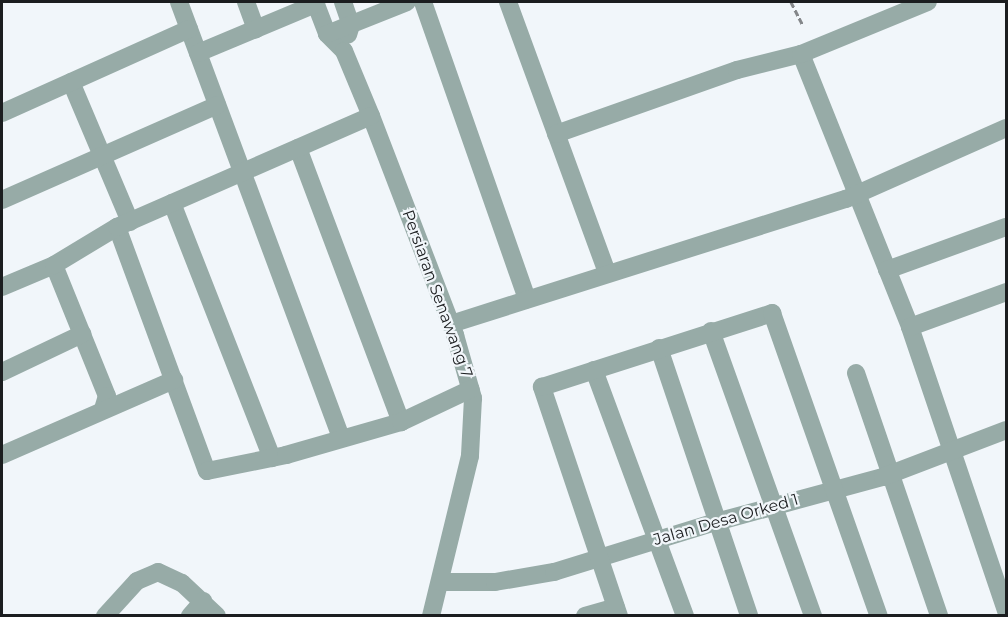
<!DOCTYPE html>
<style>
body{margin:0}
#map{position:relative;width:1008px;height:617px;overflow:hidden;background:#f1f6fa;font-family:Montserrat,sans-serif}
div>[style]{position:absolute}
.path>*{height:3px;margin-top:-1.5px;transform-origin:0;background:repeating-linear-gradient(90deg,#84878a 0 6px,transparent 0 9px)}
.minor>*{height:18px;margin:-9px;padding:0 9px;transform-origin:9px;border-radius:9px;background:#97aba7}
span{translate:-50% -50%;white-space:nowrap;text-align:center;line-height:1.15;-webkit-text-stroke:4.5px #f1f6fa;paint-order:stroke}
.street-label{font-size:16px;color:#1b1d1f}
.frame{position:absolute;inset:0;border:3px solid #1b1d1f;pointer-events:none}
</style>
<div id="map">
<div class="path">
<i style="left:791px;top:2px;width:25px;rotate:63deg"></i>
</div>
<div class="minor">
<i style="left:179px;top:2px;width:464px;rotate:69.6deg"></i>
<i style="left:246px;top:2px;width:29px;rotate:70deg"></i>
<i style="left:315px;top:2px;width:34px;rotate:69deg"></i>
<i style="left:327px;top:34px;width:24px;rotate:45deg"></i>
<i style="left:344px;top:51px;width:70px;rotate:67.4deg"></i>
<i style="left:371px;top:116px;width:235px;rotate:69deg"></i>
<i style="left:455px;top:335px;width:66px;rotate:74.1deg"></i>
<i style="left:473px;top:398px;width:58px;rotate:93deg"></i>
<i style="left:470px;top:456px;width:165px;rotate:103.7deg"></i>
<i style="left:343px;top:2px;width:24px;rotate:71deg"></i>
<i style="left:351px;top:25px;width:10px;rotate:107deg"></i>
<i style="left:423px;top:2px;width:315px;rotate:70.7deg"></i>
<i style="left:508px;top:2px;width:289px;rotate:69.9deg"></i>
<i style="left:327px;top:34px;width:86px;rotate:-21.8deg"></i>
<i style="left:198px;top:53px;width:128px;rotate:-22.6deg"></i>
<i style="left:801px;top:54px;width:294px;rotate:68.2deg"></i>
<i style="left:910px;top:327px;width:300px;rotate:71.3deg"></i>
<i style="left:71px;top:82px;width:152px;rotate:67.1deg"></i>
<i style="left:2px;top:113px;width:205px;rotate:-24.2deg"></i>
<i style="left:556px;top:134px;width:192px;rotate:-19.5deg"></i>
<i style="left:737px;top:70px;width:66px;rotate:-14deg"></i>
<i style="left:801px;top:54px;width:137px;rotate:-22.3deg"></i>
<i style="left:298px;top:148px;width:293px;rotate:69.4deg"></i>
<i style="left:2px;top:200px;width:235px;rotate:-23.8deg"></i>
<i style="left:172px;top:203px;width:274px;rotate:68.6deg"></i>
<i style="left:117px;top:227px;width:260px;rotate:69.8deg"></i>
<i style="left:207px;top:471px;width:81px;rotate:-11.4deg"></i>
<i style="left:286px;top:455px;width:120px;rotate:-16deg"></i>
<i style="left:401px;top:422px;width:77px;rotate:-25.2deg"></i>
<i style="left:54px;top:265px;width:141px;rotate:68deg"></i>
<i style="left:107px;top:396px;width:14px;rotate:107deg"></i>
<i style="left:887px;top:270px;width:127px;rotate:-19.9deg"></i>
<i style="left:2px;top:287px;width:56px;rotate:-22.9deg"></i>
<i style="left:54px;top:265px;width:74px;rotate:-31.1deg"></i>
<i style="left:117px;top:227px;width:277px;rotate:-23.6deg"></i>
<i style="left:451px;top:324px;width:414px;rotate:-17.6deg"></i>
<i style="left:846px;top:199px;width:175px;rotate:-23.9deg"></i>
<i style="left:910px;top:327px;width:102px;rotate:-20deg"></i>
<i style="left:711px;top:331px;width:303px;rotate:70.3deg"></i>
<i style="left:659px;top:348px;width:283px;rotate:71.4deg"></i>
<i style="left:594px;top:370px;width:262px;rotate:69.7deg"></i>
<i style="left:2px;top:372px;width:89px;rotate:-25.4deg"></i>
<i style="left:856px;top:373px;width:257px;rotate:71.1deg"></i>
<i style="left:2px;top:455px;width:188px;rotate:-23.6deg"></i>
<i style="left:440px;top:582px;width:55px"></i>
<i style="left:495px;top:582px;width:60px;rotate:-9.6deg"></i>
<i style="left:554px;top:572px;width:170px;rotate:-17.2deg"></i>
<i style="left:716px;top:522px;width:173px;rotate:-15.1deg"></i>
<i style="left:883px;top:477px;width:132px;rotate:-20.9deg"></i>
<i style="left:105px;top:616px;width:47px;rotate:-47.6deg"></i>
<i style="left:137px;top:581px;width:23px;rotate:-23deg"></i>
<i style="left:158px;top:572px;width:26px;rotate:25deg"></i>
<i style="left:182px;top:583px;width:48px;rotate:43.3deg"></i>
<i style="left:190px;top:616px;width:20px;rotate:-49deg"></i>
<i style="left:585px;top:616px;width:32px;rotate:-16deg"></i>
<i style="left:619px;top:616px;width:242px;rotate:-108.6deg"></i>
<i style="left:542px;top:387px;width:242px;rotate:-17.8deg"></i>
<i style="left:772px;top:313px;width:321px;rotate:70.6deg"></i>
</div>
<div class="street-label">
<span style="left:437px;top:294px;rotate:70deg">Persiaran Senawang 7</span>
<span style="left:726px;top:520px;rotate:-16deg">Jalan Desa Orked 1</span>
</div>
<div class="frame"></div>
</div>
